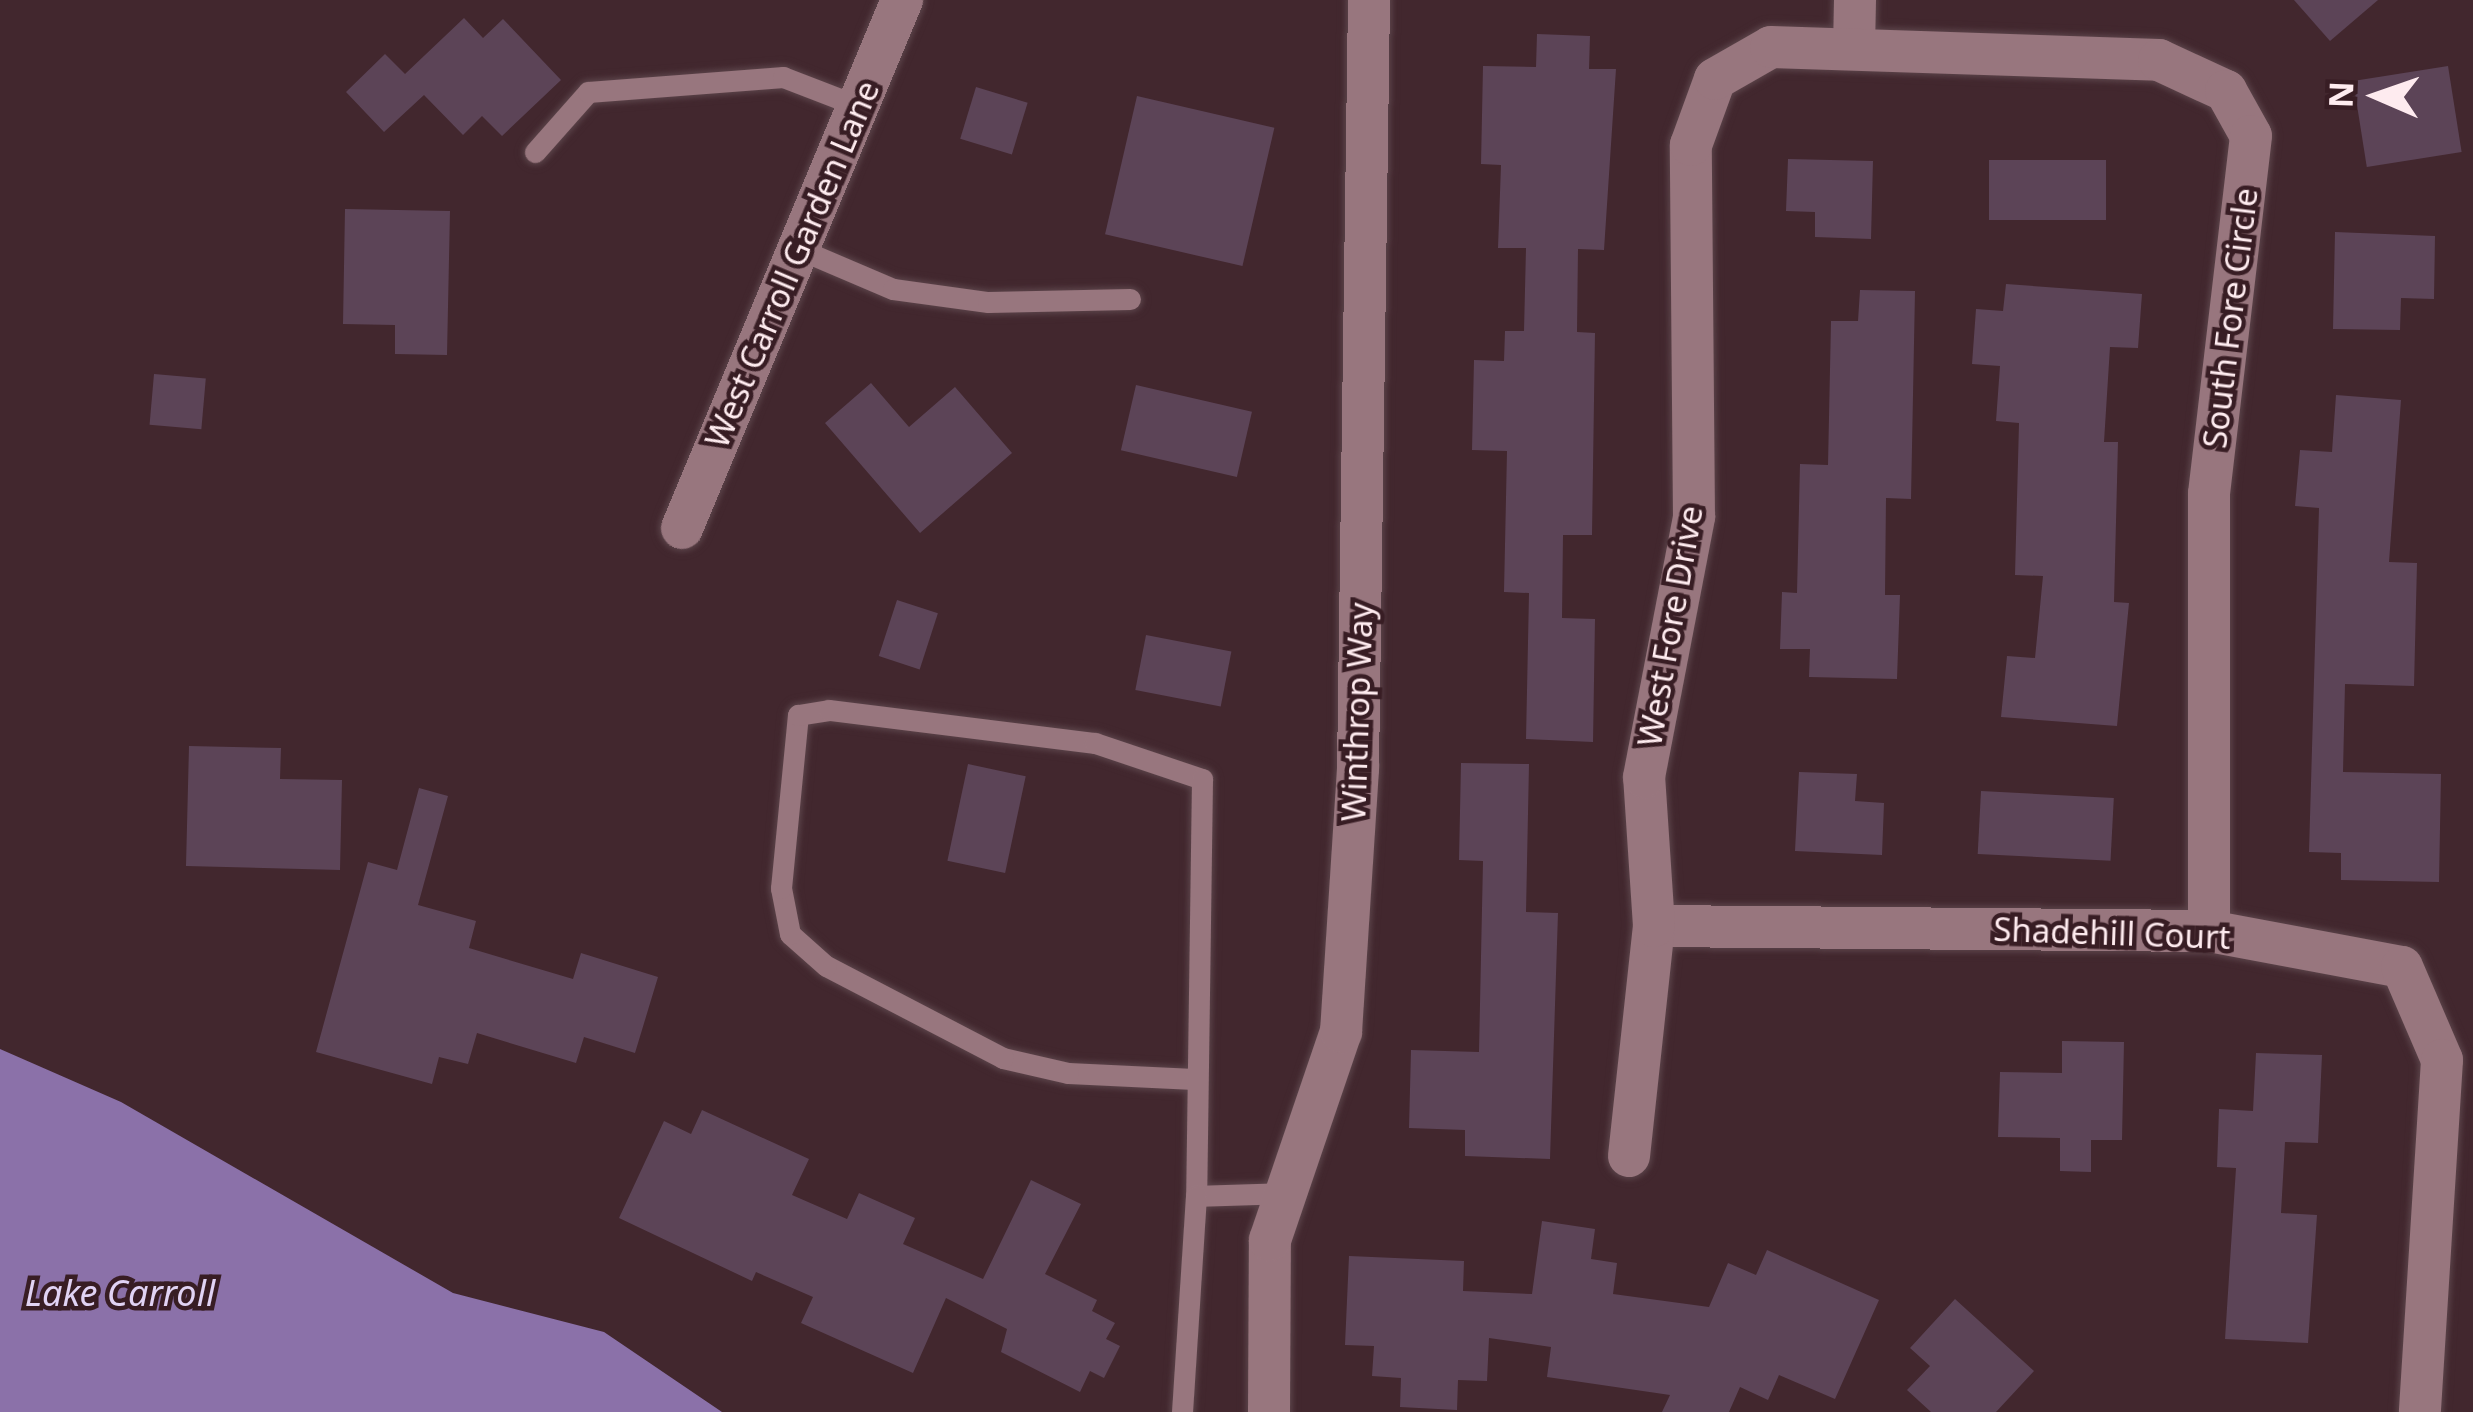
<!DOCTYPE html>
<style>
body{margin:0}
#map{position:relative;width:2473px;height:1412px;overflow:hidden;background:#42272e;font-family:"Noto Sans",sans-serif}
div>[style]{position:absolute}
.water>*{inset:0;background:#8b71a9}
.building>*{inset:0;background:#5c4457;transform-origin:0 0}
.roads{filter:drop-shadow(0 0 3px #5b444a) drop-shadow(0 0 3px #5b444a)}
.lane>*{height:21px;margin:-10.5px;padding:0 10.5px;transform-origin:10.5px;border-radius:10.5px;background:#98767e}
.street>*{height:42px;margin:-21px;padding:0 21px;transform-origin:21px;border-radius:21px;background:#98767e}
span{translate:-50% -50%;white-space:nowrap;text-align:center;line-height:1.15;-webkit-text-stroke:9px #381d24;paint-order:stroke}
.street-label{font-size:33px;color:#feebef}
.water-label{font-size:36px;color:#e1d3f4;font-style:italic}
.north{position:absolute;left:2317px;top:36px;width:120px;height:120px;-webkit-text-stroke:9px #381d24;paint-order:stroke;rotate:272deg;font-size:33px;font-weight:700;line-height:48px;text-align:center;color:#feebef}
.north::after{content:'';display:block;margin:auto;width:42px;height:54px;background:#feebef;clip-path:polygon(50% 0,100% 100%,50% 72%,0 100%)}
</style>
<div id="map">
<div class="water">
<i style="clip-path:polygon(0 1049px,121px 1102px,453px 1293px,604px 1332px,722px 1412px,0 1412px)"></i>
</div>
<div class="building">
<i style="clip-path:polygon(2294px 0,2378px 0,2330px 41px)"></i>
<i style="clip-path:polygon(464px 18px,483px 38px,503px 19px,561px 80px,502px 136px,482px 116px,463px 135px,424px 95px,384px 132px,346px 92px,385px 54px,405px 74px)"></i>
<i style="clip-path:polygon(1537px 34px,1590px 36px,1589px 69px,1616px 69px,1604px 250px,1578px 249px,1577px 332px,1595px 333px,1592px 535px,1563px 535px,1562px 618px,1595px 619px,1593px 742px,1526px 739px,1529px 593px,1504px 592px,1507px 451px,1472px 450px,1474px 360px,1504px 361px,1505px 331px,1524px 331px,1526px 248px,1498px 248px,1501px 165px,1481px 164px,1483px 66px,1536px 67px)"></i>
<i style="left:2448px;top:66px;width:87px;height:96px;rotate:81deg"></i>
<i style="left:976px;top:87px;width:54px;height:54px;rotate:17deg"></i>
<i style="left:1137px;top:96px;width:141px;height:142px;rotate:13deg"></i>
<i style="clip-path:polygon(1788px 159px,1873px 161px,1871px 239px,1815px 237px,1815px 212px,1786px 211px)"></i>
<i style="left:1989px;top:160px;width:117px;height:60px"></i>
<i style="clip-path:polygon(345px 209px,450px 211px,447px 355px,395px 354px,395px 325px,343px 324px)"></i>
<i style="clip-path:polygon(2335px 232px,2435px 236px,2434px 299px,2401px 298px,2400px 330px,2333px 329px)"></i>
<i style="clip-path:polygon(2006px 284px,2142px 294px,2138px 348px,2110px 347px,2104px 442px,2118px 442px,2114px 602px,2129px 603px,2117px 726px,2001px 717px,2007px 656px,2035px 658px,2043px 576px,2015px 575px,2019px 423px,1996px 421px,2000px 366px,1972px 364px,1976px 309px,2003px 311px)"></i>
<i style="clip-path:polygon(1860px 290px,1915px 291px,1911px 499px,1886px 498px,1885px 595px,1900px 595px,1897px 679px,1809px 677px,1810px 649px,1780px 649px,1782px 592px,1797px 593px,1800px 464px,1828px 465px,1831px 321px,1858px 321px)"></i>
<i style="left:154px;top:374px;width:52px;height:51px;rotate:5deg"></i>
<i style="clip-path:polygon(871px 383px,909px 427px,955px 387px,1012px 453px,920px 533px,825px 423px)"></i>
<i style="left:1136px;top:385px;width:119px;height:67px;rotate:13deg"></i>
<i style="clip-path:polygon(2336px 395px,2401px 400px,2389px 562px,2417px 563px,2414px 686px,2345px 684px,2343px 772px,2441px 774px,2439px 882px,2341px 880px,2341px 853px,2309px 852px,2319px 508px,2295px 506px,2300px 450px,2332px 452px)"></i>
<i style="left:897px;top:600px;width:43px;height:59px;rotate:18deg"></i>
<i style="left:1146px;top:635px;width:87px;height:56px;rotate:11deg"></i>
<i style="clip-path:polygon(189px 746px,281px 748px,280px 779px,342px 780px,340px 870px,186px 866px)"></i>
<i style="clip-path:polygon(1461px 763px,1529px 764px,1526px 912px,1558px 913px,1550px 1159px,1465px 1156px,1465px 1130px,1409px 1128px,1411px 1050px,1479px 1052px,1483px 861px,1459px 860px)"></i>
<i style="left:968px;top:764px;width:59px;height:99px;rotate:12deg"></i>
<i style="clip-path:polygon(1799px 772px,1857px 774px,1855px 801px,1884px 803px,1882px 855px,1795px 851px)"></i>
<i style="clip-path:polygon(419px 788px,448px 796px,418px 905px,476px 921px,469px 948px,573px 979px,581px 953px,658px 977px,635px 1053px,584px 1037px,576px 1063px,477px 1033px,468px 1064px,439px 1057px,432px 1084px,316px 1052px,368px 862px,397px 870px)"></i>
<i style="left:1981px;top:791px;width:133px;height:63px;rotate:3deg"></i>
<i style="clip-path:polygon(2062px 1041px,2124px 1042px,2122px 1140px,2091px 1140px,2091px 1172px,2060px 1171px,2060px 1138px,1998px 1137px,2000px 1072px,2062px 1073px)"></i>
<i style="clip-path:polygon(2256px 1053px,2322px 1055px,2318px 1143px,2285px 1142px,2281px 1213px,2317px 1215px,2308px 1343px,2225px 1339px,2236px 1168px,2217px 1167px,2219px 1109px,2253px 1111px)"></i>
<i style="clip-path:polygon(702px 1110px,809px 1159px,792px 1195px,847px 1219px,859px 1193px,915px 1218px,903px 1244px,983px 1279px,1031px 1180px,1081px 1204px,1045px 1274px,1097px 1300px,1092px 1311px,1115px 1323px,1106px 1339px,1120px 1346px,1104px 1378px,1090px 1371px,1080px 1392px,1001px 1352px,1007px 1329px,946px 1298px,913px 1373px,801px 1323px,813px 1297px,756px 1272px,752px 1281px,619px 1218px,664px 1121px,691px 1134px)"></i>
<i style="clip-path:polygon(1542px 1221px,1595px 1229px,1591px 1259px,1617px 1263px,1613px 1294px,1709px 1307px,1728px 1263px,1756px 1275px,1767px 1250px,1879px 1300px,1835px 1399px,1779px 1375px,1768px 1400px,1740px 1387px,1729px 1412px,1662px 1412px,1670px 1395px,1547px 1377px,1551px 1347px,1489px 1338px,1487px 1381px,1458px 1380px,1457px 1410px,1400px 1407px,1401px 1378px,1372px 1376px,1374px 1346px,1345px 1345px,1349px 1256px,1464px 1261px,1463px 1291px,1532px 1294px)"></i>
<i style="clip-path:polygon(1955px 1299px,2034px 1371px,1996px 1412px,1931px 1412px,1907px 1390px,1930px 1366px,1910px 1348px)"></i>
</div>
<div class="roads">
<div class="lane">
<i style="left:535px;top:152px;width:80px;rotate:-48.5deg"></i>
<i style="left:588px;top:92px;width:196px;rotate:-4.4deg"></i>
<i style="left:783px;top:77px;width:80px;rotate:21.1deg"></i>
<i style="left:799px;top:249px;width:102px;rotate:23.1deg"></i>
<i style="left:893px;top:289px;width:96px;rotate:7.8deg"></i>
<i style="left:988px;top:302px;width:142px;rotate:-1.2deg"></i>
<i style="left:1194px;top:1079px;width:126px;rotate:-177.3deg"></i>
<i style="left:1068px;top:1073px;width:67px;rotate:-167deg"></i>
<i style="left:1003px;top:1058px;width:199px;rotate:-152.5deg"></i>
<i style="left:826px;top:966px;width:48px;rotate:-138.4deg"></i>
<i style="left:790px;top:934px;width:47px;rotate:-101.1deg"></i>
<i style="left:781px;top:888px;width:174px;rotate:-84.4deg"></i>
<i style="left:798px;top:715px;width:31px;rotate:-9deg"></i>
<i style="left:829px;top:710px;width:268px;rotate:7.1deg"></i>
<i style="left:1095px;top:743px;width:113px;rotate:18.6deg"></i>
<i style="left:1202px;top:779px;width:417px;rotate:90.8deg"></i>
<i style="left:1196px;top:1196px;width:90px;rotate:-1.9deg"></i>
<i style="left:1182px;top:1412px;width:216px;rotate:-86.3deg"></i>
</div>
<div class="street">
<i style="left:1854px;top:48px;width:48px;rotate:-88.8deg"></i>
<i style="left:682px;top:528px;width:572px;rotate:-67.38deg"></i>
<i style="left:1654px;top:926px;width:555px;rotate:0.52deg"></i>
<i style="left:2209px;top:931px;width:196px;rotate:10.6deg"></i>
<i style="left:2402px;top:967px;width:101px;rotate:66.7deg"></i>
<i style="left:2442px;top:1060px;width:353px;rotate:93.6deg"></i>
<i style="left:1629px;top:1156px;width:231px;rotate:-83.8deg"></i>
<i style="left:1654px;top:926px;width:149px;rotate:-93.8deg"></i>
<i style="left:1644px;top:777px;width:265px;rotate:-79.1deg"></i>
<i style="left:1694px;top:517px;width:372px;rotate:-90.5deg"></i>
<i style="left:1691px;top:145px;width:70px;rotate:-70deg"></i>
<i style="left:1715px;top:79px;width:64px;rotate:-29.7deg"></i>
<i style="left:1771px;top:47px;width:388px;rotate:1.9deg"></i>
<i style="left:2159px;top:60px;width:74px;rotate:24.8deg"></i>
<i style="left:2226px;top:91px;width:51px;rotate:60.9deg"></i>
<i style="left:2251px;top:136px;width:360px;rotate:96.7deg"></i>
<i style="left:2209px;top:494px;width:437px;rotate:90deg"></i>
<i style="left:1269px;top:1412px;width:172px;rotate:-89.7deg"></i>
<i style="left:1270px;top:1240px;width:220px;rotate:-71.2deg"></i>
<i style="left:1341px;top:1032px;width:265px;rotate:-86.3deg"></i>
<i style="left:1358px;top:768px;width:768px;rotate:-89.18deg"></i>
</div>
</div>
<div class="street-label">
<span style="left:792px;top:264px;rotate:-67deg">West Carroll Garden Lane</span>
<span style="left:2230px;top:318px;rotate:-83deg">South Fore Circle</span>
<span style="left:1670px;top:626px;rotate:-80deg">West Fore Drive</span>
<span style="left:1357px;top:712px;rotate:-88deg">Winthrop Way</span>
<span style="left:2112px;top:933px;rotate:2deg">Shadehill Court</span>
</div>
<div class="water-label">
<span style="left:120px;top:1293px">Lake Carroll</span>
</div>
<div class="north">N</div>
</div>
